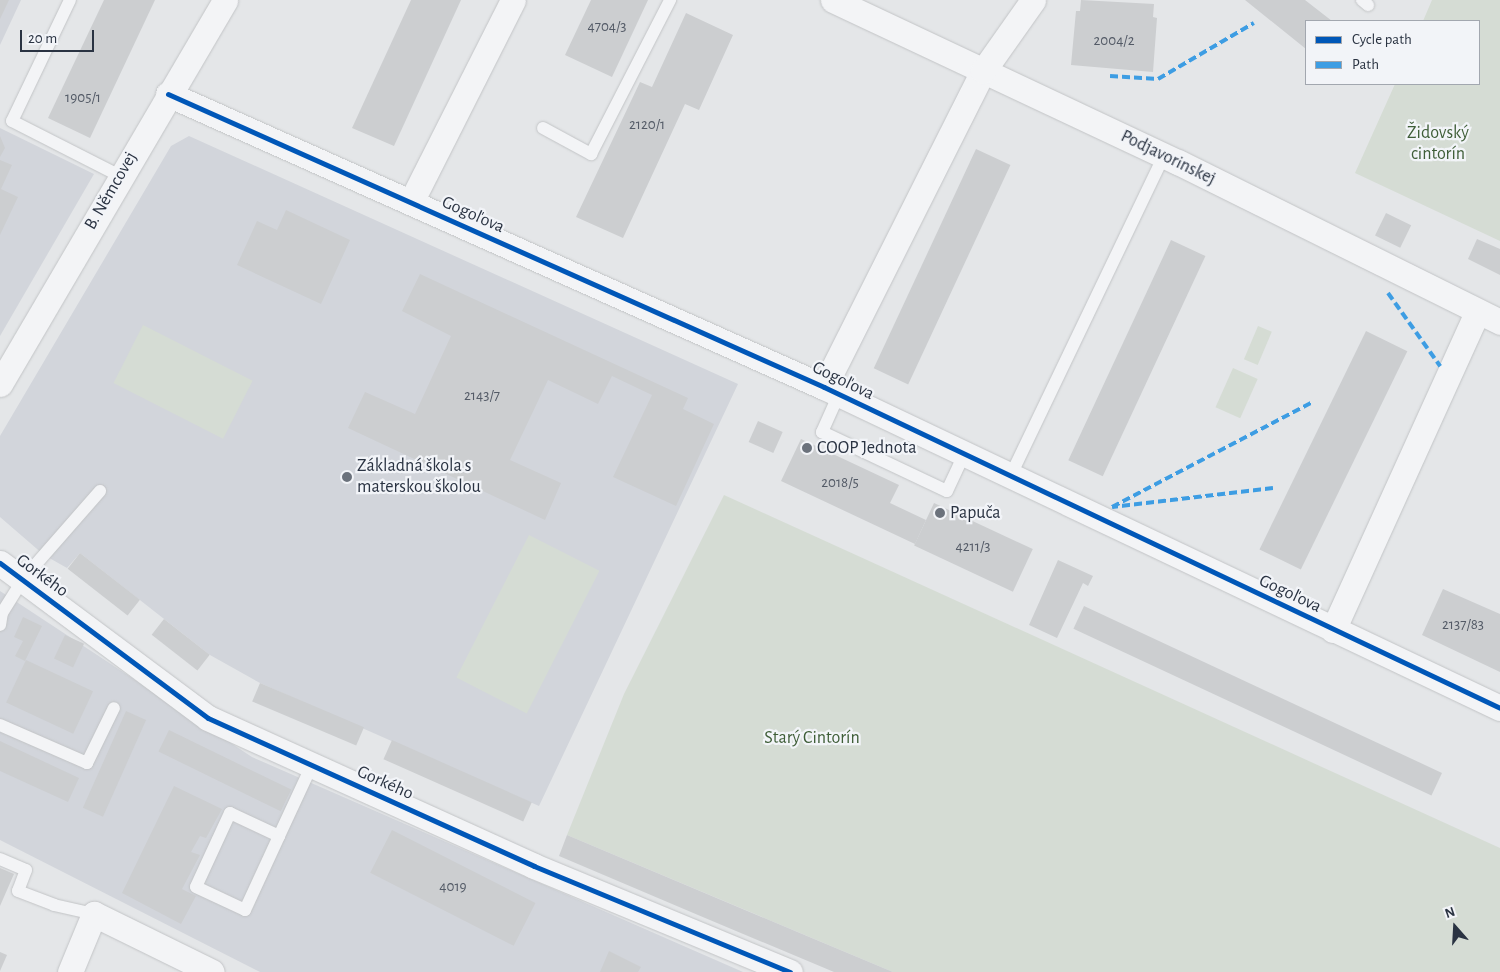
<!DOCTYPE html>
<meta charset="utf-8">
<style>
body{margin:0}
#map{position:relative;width:1500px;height:972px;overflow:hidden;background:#e4e6e8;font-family:"Alegreya Sans",sans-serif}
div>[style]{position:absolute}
.built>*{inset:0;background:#d2d5db}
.green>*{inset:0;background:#d5dcd4;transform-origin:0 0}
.building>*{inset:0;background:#ccced0;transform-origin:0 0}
.roads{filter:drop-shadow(0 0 1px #c2c4c6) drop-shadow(0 0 1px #c2c4c6)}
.lane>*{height:12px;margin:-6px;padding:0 6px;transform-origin:6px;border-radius:6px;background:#f3f4f6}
.street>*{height:25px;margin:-12.5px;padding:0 12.5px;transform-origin:12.5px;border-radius:12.5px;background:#f3f4f6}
.quiet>*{height:4px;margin-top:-2px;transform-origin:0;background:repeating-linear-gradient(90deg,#3d9de3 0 8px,transparent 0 12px)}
.cycleway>*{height:5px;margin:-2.5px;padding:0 2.5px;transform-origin:2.5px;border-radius:2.5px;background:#0057b8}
.dots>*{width:14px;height:14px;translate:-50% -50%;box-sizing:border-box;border:2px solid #f2f4f8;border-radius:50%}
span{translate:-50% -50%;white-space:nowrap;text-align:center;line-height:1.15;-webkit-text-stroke:4.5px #f2f4f8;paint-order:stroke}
.number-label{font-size:15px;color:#535a66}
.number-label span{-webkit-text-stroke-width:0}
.park-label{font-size:18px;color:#3f5e38}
.street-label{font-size:18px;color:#2a3342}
.poi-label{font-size:18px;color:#2a3342}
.left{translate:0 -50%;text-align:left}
.legend{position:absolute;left:1305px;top:20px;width:175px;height:65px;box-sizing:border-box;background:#f2f4f8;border:1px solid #a2a7af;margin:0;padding:6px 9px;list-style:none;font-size:15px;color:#2a3342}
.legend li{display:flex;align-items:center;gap:10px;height:25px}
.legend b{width:25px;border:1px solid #a2a7af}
.north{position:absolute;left:1430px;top:902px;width:50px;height:50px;-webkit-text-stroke:4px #f2f4f8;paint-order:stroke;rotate:341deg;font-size:14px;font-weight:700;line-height:20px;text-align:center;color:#2a3342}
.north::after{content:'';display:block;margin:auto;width:18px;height:22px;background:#2a3342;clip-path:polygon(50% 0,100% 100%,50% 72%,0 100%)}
.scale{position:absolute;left:20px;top:30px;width:74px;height:22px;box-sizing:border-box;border:2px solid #2a3342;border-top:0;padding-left:6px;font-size:15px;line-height:18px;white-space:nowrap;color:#2a3342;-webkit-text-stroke:4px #f2f4f8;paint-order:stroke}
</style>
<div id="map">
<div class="built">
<i style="clip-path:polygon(0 0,21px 0,0 45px)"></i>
<i style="clip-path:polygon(0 128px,94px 174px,0 336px)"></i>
<i style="clip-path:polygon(189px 136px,738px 384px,539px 806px,260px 683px,210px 655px,80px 553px,67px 568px,44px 555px,0 517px,0 436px,171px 146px)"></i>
<i style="clip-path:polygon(0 591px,252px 757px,743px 972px,260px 972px,0 840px)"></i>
</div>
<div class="green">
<i style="clip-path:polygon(1432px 0,1500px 0,1500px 241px,1355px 173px,1395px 84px,1479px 84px,1479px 21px,1423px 21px)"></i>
<i style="left:143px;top:325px;width:123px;height:65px;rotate:27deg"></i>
<i style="left:1258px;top:326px;width:15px;height:36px;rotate:23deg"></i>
<i style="left:1233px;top:368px;width:27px;height:43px;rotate:24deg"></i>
<i style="clip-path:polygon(724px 495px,1500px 848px,1500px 972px,893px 972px,567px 835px,624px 694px)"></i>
<i style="left:529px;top:535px;width:79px;height:160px;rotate:27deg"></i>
</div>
<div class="building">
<i style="clip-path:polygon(0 0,9px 0,0 19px)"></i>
<i style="clip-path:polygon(104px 0,155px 0,90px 138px,48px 118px)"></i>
<i style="clip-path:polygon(411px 0,461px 0,394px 146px,352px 128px)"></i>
<i style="clip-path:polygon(591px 0,648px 0,612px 77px,565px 55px)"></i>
<i style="clip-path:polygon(1081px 0,1154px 4px,1153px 17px,1157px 18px,1153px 72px,1071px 65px,1076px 11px,1080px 11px)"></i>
<i style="clip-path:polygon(1245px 0,1305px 0,1332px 21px,1306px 21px,1306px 49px)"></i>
<i style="clip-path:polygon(686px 13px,733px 35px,699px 110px,685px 104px,623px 238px,576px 217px,640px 82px,652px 87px)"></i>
<i style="clip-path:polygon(0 136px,5px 148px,0 157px)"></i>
<i style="left:976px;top:149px;width:38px;height:242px;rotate:25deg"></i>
<i style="clip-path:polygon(0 160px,12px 165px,1px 189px,18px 197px,0 235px)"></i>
<i style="clip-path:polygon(286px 210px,350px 240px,321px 304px,237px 265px,257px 221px,277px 230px)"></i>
<i style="left:1386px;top:213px;width:28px;height:25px;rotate:26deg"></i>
<i style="clip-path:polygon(1477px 239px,1500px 249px,1500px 275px,1468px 259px)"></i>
<i style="left:1171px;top:240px;width:38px;height:243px;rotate:25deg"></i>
<i style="clip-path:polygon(420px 274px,688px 398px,683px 409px,714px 424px,676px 506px,613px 477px,652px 395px,612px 376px,598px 404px,548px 380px,510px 460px,561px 483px,545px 520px,348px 428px,365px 392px,415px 414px,451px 336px,402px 311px)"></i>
<i style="left:1366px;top:331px;width:46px;height:243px;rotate:26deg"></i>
<i style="left:758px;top:421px;width:27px;height:23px;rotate:24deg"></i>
<i style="clip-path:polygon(801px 439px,899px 485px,890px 503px,926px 520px,915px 544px,781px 481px)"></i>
<i style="left:934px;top:503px;width:109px;height:47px;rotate:25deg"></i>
<i style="left:80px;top:553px;width:76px;height:20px;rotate:38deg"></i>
<i style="clip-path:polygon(1058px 560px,1093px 576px,1088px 586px,1083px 583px,1057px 638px,1029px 625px)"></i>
<i style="clip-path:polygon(1443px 589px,1500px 614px,1500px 672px,1422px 635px)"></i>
<i style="left:1084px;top:606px;width:395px;height:25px;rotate:25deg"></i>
<i style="clip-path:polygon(23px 617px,42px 626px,25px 661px,15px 656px,23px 641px,14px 637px)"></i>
<i style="left:164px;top:619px;width:58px;height:20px;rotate:38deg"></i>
<i style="left:65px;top:635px;width:21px;height:26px;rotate:25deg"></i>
<i style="left:26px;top:660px;width:74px;height:47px;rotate:25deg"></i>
<i style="left:260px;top:683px;width:113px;height:20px;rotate:23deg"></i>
<i style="left:126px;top:711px;width:22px;height:106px;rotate:24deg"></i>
<i style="left:169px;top:730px;width:136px;height:24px;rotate:26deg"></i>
<i style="left:392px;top:740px;width:153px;height:21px;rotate:24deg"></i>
<i style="clip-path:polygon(0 741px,79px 778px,68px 802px,0 771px)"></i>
<i style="clip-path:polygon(174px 786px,222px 809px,206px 838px,200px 836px,191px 852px,200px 855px,182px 889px,196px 896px,181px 924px,122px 893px)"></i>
<i style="left:392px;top:830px;width:161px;height:48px;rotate:27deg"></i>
<i style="clip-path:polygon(567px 835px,807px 936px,893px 972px,834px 972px,698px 915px,559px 856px)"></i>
<i style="clip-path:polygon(0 868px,14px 874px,0 906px)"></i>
<i style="clip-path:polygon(609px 951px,641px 967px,638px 972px,600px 972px)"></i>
<i style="clip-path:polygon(0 952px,7px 955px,0 971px)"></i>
</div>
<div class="roads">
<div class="lane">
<i style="left:70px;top:0;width:134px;rotate:115.6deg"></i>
<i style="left:12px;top:121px;width:121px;rotate:27deg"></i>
<i style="left:1362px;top:0;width:8px;rotate:40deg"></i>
<i style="left:543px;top:128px;width:55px;rotate:28.4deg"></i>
<i style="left:591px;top:154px;width:173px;rotate:-62.8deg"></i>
<i style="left:839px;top:394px;width:42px;rotate:114.1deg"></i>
<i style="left:822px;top:432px;width:138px;rotate:25.3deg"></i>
<i style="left:947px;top:491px;width:40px;rotate:-65deg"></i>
<i style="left:1010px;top:477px;width:357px;rotate:-64.4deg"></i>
<i style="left:0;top:625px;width:12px;rotate:-81deg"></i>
<i style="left:2px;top:613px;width:40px;rotate:-58deg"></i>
<i style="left:23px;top:579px;width:117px;rotate:-48.8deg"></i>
<i style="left:0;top:725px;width:95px;rotate:23.6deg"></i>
<i style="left:87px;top:763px;width:61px;rotate:-63.9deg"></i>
<i style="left:279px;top:836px;width:54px;rotate:-154.9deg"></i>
<i style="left:230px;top:813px;width:81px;rotate:114.7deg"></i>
<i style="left:196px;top:887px;width:54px;rotate:25.1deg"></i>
<i style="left:245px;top:910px;width:81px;rotate:-65.3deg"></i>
<i style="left:279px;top:836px;width:78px;rotate:-65.1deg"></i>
<i style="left:0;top:859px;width:28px;rotate:23deg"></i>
<i style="left:26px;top:870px;width:22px;rotate:111deg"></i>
<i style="left:18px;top:891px;width:39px;rotate:21deg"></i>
<i style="left:54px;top:905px;width:41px;rotate:12.7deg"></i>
</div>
<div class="street">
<i style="left:833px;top:0;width:381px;rotate:25.2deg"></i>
<i style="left:1178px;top:162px;width:360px;rotate:26.4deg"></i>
<i style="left:168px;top:94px;width:718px;rotate:24.07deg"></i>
<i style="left:824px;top:387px;width:748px;rotate:25.4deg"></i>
<i style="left:411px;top:202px;width:226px;rotate:-63.2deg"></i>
<i style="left:0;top:384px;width:445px;rotate:-59.6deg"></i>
<i style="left:824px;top:387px;width:354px;rotate:-63.3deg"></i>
<i style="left:983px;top:71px;width:87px;rotate:-54.8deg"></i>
<i style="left:0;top:563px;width:259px;rotate:36.7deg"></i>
<i style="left:208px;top:718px;width:358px;rotate:24.4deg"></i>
<i style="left:534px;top:866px;width:277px;rotate:22.5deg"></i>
<i style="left:1333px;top:630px;width:350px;rotate:-65.6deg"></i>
<i style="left:70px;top:972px;width:63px;rotate:-67.5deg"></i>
<i style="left:94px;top:914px;width:131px;rotate:26.2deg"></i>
</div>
</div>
<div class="quiet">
<i style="left:1110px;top:76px;width:48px;rotate:3.6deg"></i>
<i style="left:1158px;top:79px;width:111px;rotate:-30.3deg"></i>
<i style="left:1388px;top:293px;width:90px;rotate:54.5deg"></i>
<i style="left:1273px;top:488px;width:162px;rotate:173.3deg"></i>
<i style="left:1112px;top:507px;width:227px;rotate:-27.6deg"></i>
</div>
<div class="cycleway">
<i style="left:168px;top:94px;width:718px;rotate:24.07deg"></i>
<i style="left:824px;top:387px;width:748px;rotate:25.4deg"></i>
<i style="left:0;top:563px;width:259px;rotate:36.7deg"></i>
<i style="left:208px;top:718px;width:358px;rotate:24.4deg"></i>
<i style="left:534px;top:866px;width:277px;rotate:22.5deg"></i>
</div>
<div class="dots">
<i style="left:807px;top:448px;background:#6b727c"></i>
<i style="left:347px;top:477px;background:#6b727c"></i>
<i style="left:940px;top:513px;background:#6b727c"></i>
</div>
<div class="number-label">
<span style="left:607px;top:27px">4704/3</span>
<span style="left:1114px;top:41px">2004/2</span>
<span style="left:83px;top:98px">1905/1</span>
<span style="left:647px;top:125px">2120/1</span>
<span style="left:482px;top:396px">2143/7</span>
<span style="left:840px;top:483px">2018/5</span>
<span style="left:973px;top:547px">4211/3</span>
<span style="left:1463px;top:625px">2137/83</span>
<span style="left:453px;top:887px">4019</span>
</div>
<div class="park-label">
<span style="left:1438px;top:144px">Židovský<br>cintorín</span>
<span style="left:812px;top:738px">Starý Cintorín</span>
</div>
<div class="street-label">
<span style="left:1168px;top:158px;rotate:26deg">Podjavorinskej</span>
<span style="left:111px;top:191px;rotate:-60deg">B. Němcovej</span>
<span style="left:473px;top:215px;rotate:24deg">Gogoľova</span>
<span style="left:843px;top:381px;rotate:26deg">Gogoľova</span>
<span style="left:42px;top:576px;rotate:36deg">Gorkého</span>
<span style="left:1290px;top:594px;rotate:25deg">Gogoľova</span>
<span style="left:385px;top:783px;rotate:24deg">Gorkého</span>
</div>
<div class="poi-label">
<span class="left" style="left:817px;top:448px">COOP Jednota</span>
<span class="left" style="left:357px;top:477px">Základná škola s<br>materskou školou</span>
<span class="left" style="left:950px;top:513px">Papuča</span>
</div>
<ul class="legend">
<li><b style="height:6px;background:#0057b8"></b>Cycle path</li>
<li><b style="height:6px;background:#3d9de3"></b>Path</li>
</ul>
<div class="north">N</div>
<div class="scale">20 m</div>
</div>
